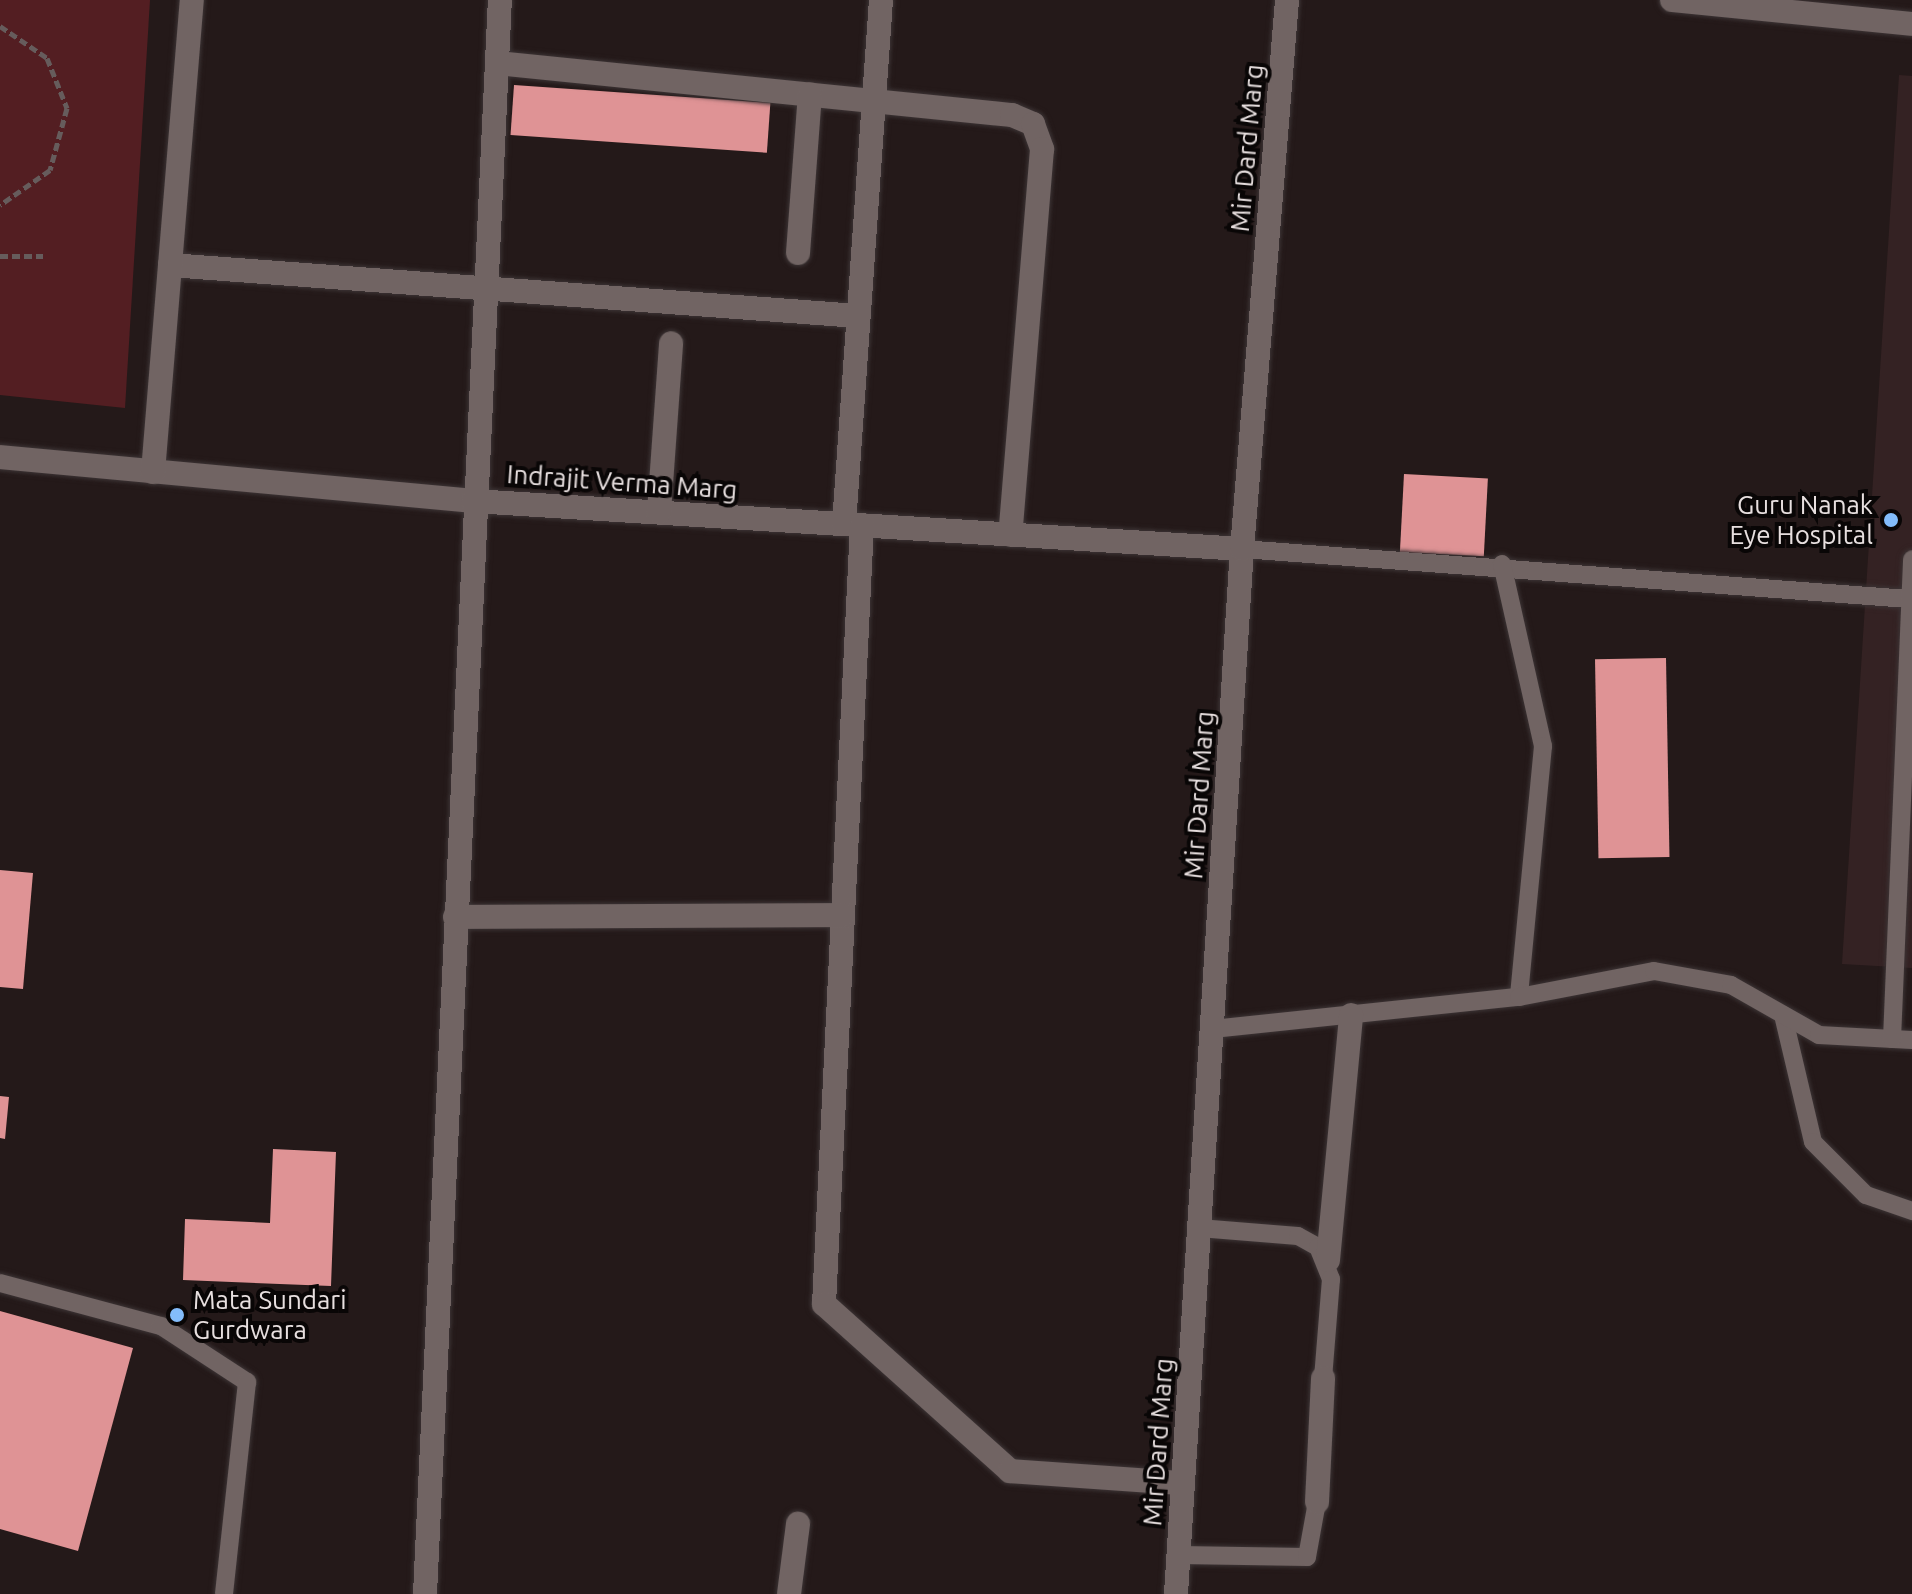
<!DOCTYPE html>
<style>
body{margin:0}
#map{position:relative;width:1912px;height:1594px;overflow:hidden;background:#241919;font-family:Ubuntu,sans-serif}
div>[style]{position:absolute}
.built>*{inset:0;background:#342223}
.green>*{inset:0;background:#531e22}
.building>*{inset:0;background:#df9395;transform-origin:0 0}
.path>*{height:5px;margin-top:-2.5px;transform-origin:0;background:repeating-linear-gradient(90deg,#665c5c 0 8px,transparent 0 12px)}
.roads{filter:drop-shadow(0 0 2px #3c3435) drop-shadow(0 0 2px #3c3435)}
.lane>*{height:18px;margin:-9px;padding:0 9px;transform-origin:9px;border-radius:9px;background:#716463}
.street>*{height:24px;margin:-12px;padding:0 12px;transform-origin:12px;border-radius:12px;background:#716463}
.secondary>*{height:24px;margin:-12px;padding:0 12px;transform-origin:12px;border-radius:12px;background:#716463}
.dots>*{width:22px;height:22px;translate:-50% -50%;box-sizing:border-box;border:4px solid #090606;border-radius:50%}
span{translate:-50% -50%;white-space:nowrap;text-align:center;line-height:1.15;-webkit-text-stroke:8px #090606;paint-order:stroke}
.street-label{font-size:26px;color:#e7dfdf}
.poi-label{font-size:26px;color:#e7dfdf}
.right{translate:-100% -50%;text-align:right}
.left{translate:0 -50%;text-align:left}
</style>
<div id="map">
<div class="built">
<i style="clip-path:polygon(1899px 75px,1912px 76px,1912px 968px,1842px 964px)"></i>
</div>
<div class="green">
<i style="clip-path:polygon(0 0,150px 0,125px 408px,0 395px)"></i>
</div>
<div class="building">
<i style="left:514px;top:85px;width:257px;height:50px;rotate:4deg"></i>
<i style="left:1404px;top:474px;width:84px;height:78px;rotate:3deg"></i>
<i style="left:1666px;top:658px;width:199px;height:71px;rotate:89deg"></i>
<i style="clip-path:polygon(0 870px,33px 873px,23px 989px,0 987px)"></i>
<i style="clip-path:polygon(0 1096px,9px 1097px,5px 1139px,0 1138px)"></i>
<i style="clip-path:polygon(273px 1149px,336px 1152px,331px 1286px,183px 1280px,185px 1219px,270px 1223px)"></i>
<i style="clip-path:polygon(0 1311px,133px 1348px,78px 1551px,0 1529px)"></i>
</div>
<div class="path">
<i style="left:0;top:26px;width:57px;rotate:34.2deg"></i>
<i style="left:47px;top:58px;width:54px;rotate:68.2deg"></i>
<i style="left:67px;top:108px;width:64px;rotate:105.3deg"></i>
<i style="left:50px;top:170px;width:61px;rotate:145deg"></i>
<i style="left:0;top:256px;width:43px"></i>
</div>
<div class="roads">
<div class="lane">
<i style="left:1242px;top:549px;width:669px;rotate:4.29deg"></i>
<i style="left:1502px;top:564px;width:187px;rotate:77.3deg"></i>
<i style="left:1543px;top:746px;width:252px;rotate:95.5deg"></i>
<i style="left:1783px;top:1015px;width:130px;rotate:76.7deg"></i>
<i style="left:1813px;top:1142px;width:75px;rotate:45deg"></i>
<i style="left:1866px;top:1195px;width:49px;rotate:19.2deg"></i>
<i style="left:1212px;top:1029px;width:309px;rotate:-6deg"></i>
<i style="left:1519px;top:997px;width:137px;rotate:-10.9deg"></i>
<i style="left:1654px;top:971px;width:78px;rotate:10.3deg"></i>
<i style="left:1731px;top:985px;width:101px;rotate:29.6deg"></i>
<i style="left:1819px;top:1035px;width:93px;rotate:3.1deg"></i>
<i style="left:1892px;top:1039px;width:480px;rotate:-87.6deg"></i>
<i style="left:1199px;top:1228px;width:99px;rotate:4.6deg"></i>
<i style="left:1298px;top:1236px;width:23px;rotate:29deg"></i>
<i style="left:1318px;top:1247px;width:35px;rotate:68deg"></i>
<i style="left:1331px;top:1279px;width:99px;rotate:94.6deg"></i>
<i style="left:0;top:1283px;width:167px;rotate:15deg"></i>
<i style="left:161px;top:1326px;width:103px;rotate:33.1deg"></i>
<i style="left:247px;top:1382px;width:213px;rotate:96.2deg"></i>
<i style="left:1179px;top:1555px;width:128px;rotate:0.9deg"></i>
<i style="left:1307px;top:1557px;width:56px;rotate:-79.7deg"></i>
</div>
<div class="street">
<i style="left:497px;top:63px;width:518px;rotate:5.77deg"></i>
<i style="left:1012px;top:115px;width:23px;rotate:23deg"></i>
<i style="left:1033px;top:124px;width:27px;rotate:70deg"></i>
<i style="left:1042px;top:149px;width:387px;rotate:94.7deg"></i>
<i style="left:798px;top:253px;width:159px;rotate:-85.7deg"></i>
<i style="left:170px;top:265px;width:690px;rotate:4.24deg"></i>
<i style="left:0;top:457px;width:475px;rotate:5.3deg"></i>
<i style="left:473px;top:501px;width:770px;rotate:3.57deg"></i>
<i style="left:153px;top:472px;width:474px;rotate:-85.3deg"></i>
<i style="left:659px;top:512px;width:169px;rotate:-85.9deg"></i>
<i style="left:844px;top:524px;width:525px;rotate:-85.96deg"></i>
<i style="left:862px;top:525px;width:780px;rotate:92.79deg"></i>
<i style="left:824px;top:1304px;width:250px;rotate:41.9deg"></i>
<i style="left:1010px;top:1471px;width:173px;rotate:4deg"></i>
<i style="left:455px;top:917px;width:388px;rotate:-0.3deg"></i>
<i style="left:1328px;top:1260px;width:246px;rotate:-84.6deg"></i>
<i style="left:1317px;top:1502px;width:124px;rotate:-87.2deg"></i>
<i style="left:425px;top:1594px;width:1596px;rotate:-87.31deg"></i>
<i style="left:789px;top:1594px;width:71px;rotate:-82.7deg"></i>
<i style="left:1176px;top:1594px;width:1047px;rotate:-86.39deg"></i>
<i style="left:1242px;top:549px;width:551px;rotate:-85.31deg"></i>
</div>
<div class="secondary">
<i style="left:1672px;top:0;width:241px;rotate:5.7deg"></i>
</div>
</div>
<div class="dots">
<i style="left:1891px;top:520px;background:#83bcfb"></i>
<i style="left:177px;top:1315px;background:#83bcfb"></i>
</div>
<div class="street-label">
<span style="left:1247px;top:148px;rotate:-85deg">Mir Dard Marg</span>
<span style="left:622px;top:482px;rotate:4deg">Indrajit Verma Marg</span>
<span style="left:1199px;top:795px;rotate:-86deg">Mir Dard Marg</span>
<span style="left:1158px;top:1442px;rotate:-86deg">Mir Dard Marg</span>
</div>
<div class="poi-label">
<span class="right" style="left:1873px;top:520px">Guru Nanak<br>Eye Hospital</span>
<span class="left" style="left:193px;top:1315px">Mata Sundari<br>Gurdwara</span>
</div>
</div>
